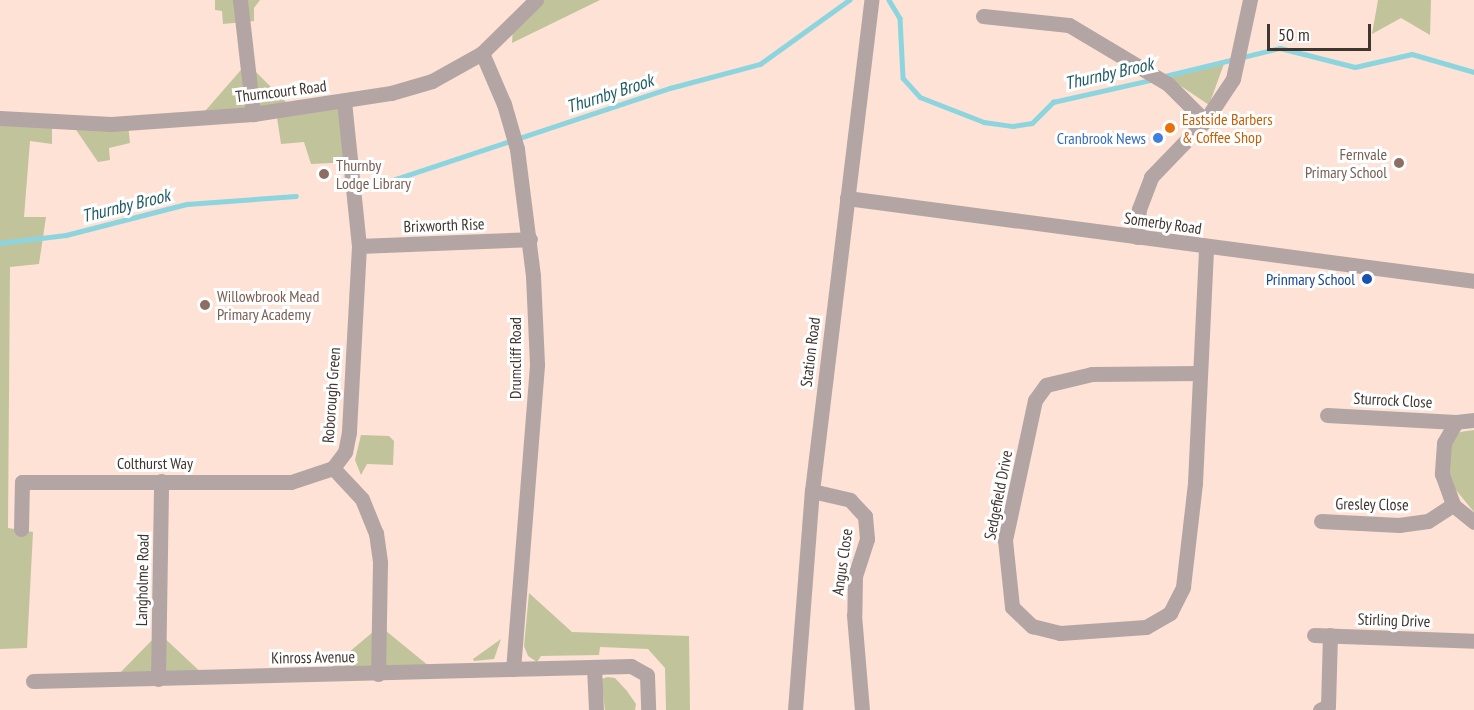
<!DOCTYPE html>
<style>
body{margin:0}
#map{position:relative;width:1474px;height:710px;overflow:hidden;background:#fde2d5;font-family:"PT Sans Narrow",sans-serif}
div>[style]{position:absolute}
.green>*{inset:0;background:#c1c49b}
.stream>*{height:4.5px;margin:-2.25px;padding:0 2.25px;transform-origin:2.25px;border-radius:2.25px;background:#8cd5df}
.minor>*{height:15px;margin:-7.5px;padding:0 7.5px;transform-origin:7.5px;border-radius:7.5px;background:#b3a5a4}
.dots>*{width:16px;height:16px;translate:-50% -50%;box-sizing:border-box;border:3px solid #fff;border-radius:50%}
span{translate:-50% -50%;white-space:nowrap;text-align:center;line-height:1.15;-webkit-text-stroke:6px #fff;paint-order:stroke}
.street-label{font-size:16px;color:#403630}
.food-label{font-size:16px;color:#c56008}
.left{translate:0 -50%;text-align:left}
.shop-label{font-size:16px;color:#366cbe}
.right{translate:-100% -50%;text-align:right}
.education-label{font-size:16px;color:#785e54}
.transit-label{font-size:16px;color:#164399}
.water-label{font-size:18px;color:#1f5c64;font-style:italic}
.scale{position:absolute;left:1267px;top:24px;width:104px;height:27px;box-sizing:border-box;border:3px solid #403630;border-top:0;padding-left:8px;font-size:18px;line-height:21px;white-space:nowrap;color:#403630;-webkit-text-stroke:4px #fff;paint-order:stroke}
</style>
<div id="map">
<div class="green">
<i style="clip-path:polygon(215px 0,260px 0,254px 8px,254px 21px,223px 24px,222px 11px,215px 10px)"></i>
<i style="clip-path:polygon(534px 0,600px 0,512px 43px,513px 27px)"></i>
<i style="clip-path:polygon(1378px 0,1431px 0,1430px 35px,1401px 18px,1372px 34px)"></i>
<i style="clip-path:polygon(1225px 61px,1209px 105px,1169px 78px,1171px 75px)"></i>
<i style="clip-path:polygon(247px 63px,292px 108px,340px 102px,351px 162px,311px 164px,304px 142px,281px 144px,276px 111px,199px 118px)"></i>
<i style="clip-path:polygon(0 117px,52px 123px,52px 144px,30px 141px,24px 217px,46px 217px,39px 264px,10px 267px,8px 528px,33px 532px,27px 648px,0 649px)"></i>
<i style="clip-path:polygon(128px 123px,130px 143px,109px 148px,110px 160px,98px 162px,72px 124px)"></i>
<i style="clip-path:polygon(1474px 430px,1474px 512px,1455px 489px,1448px 468px,1451px 443px,1460px 432px)"></i>
<i style="clip-path:polygon(361px 435px,389px 436px,394px 441px,393px 465px,367px 464px,361px 475px,355px 460px)"></i>
<i style="clip-path:polygon(529px 593px,572px 632px,689px 636px,690px 710px,666px 710px,665px 668px,648px 649px,600px 647px,599px 655px,541px 656px,537px 662px,528px 656px,524px 646px)"></i>
<i style="clip-path:polygon(380px 626px,435px 671px,322px 675px)"></i>
<i style="clip-path:polygon(159px 633px,207px 678px,113px 680px)"></i>
<i style="clip-path:polygon(501px 639px,494px 659px,474px 661px,473px 659px)"></i>
<i style="clip-path:polygon(608px 677px,615px 678px,627px 691px,636px 704px,635px 710px,605px 710px,601px 679px)"></i>
</div>
<div class="stream">
<i style="left:889px;top:0;width:21px;rotate:59deg"></i>
<i style="left:900px;top:18px;width:60px;rotate:87.1deg"></i>
<i style="left:903px;top:78px;width:25px;rotate:48deg"></i>
<i style="left:920px;top:97px;width:69px;rotate:21.3deg"></i>
<i style="left:984px;top:122px;width:29px;rotate:8deg"></i>
<i style="left:1013px;top:126px;width:19px;rotate:-9deg"></i>
<i style="left:1032px;top:123px;width:30px;rotate:-45deg"></i>
<i style="left:1053px;top:102px;width:100px;rotate:-12.7deg"></i>
<i style="left:1165px;top:76px;width:118px;rotate:-13.7deg"></i>
<i style="left:1280px;top:48px;width:77px;rotate:14.2deg"></i>
<i style="left:1355px;top:67px;width:58px;rotate:-12.8deg"></i>
<i style="left:1412px;top:54px;width:65px;rotate:16.2deg"></i>
<i style="left:366px;top:189px;width:320px;rotate:-18.4deg"></i>
<i style="left:670px;top:88px;width:93px;rotate:-14.9deg"></i>
<i style="left:760px;top:64px;width:110px;rotate:-35.7deg"></i>
<i style="left:0;top:243px;width:66px;rotate:-6.9deg"></i>
<i style="left:66px;top:235px;width:125px;rotate:-14.4deg"></i>
<i style="left:187px;top:204px;width:109px;rotate:-4.2deg"></i>
</div>
<div class="minor">
<i style="left:240px;top:0;width:115px;rotate:83.5deg"></i>
<i style="left:983px;top:16px;width:86px;rotate:6deg"></i>
<i style="left:1069px;top:25px;width:115px;rotate:30.8deg"></i>
<i style="left:1168px;top:84px;width:52px;rotate:45deg"></i>
<i style="left:482px;top:53px;width:56px;rotate:66.7deg"></i>
<i style="left:504px;top:104px;width:47px;rotate:73.9deg"></i>
<i style="left:517px;top:149px;width:128px;rotate:82.8deg"></i>
<i style="left:533px;top:276px;width:89px;rotate:87.4deg"></i>
<i style="left:537px;top:365px;width:305px;rotate:94.5deg"></i>
<i style="left:344px;top:101px;width:146px;rotate:84.1deg"></i>
<i style="left:359px;top:246px;width:186px;rotate:93.1deg"></i>
<i style="left:349px;top:432px;width:20px;rotate:101deg"></i>
<i style="left:345px;top:452px;width:20px;rotate:127deg"></i>
<i style="left:333px;top:468px;width:42px;rotate:46.9deg"></i>
<i style="left:362px;top:499px;width:37px;rotate:68deg"></i>
<i style="left:376px;top:533px;width:30px;rotate:82deg"></i>
<i style="left:380px;top:563px;width:111px;rotate:91deg"></i>
<i style="left:0;top:118px;width:111px;rotate:3.1deg"></i>
<i style="left:111px;top:124px;width:142px;rotate:-4deg"></i>
<i style="left:253px;top:114px;width:140px;rotate:-8.7deg"></i>
<i style="left:391px;top:93px;width:43px;rotate:-16.3deg"></i>
<i style="left:432px;top:81px;width:57px;rotate:-29.2deg"></i>
<i style="left:482px;top:53px;width:76px;rotate:-44.5deg"></i>
<i style="left:847px;top:198px;width:632px;rotate:7.54deg"></i>
<i style="left:1137px;top:237px;width:28px;rotate:-86deg"></i>
<i style="left:1139px;top:209px;width:34px;rotate:-69deg"></i>
<i style="left:1151px;top:177px;width:78px;rotate:-46deg"></i>
<i style="left:1205px;top:121px;width:50px;rotate:-56.3deg"></i>
<i style="left:1233px;top:79px;width:81px;rotate:-77.9deg"></i>
<i style="left:359px;top:246px;width:171px;rotate:-2.3deg"></i>
<i style="left:1199px;top:373px;width:107px;rotate:179.5deg"></i>
<i style="left:1092px;top:374px;width:47px;rotate:166.6deg"></i>
<i style="left:1046px;top:385px;width:19px;rotate:126deg"></i>
<i style="left:1035px;top:400px;width:143px;rotate:102.1deg"></i>
<i style="left:1005px;top:540px;width:67px;rotate:84deg"></i>
<i style="left:1012px;top:607px;width:28px;rotate:44deg"></i>
<i style="left:1032px;top:626px;width:29px;rotate:14deg"></i>
<i style="left:1060px;top:633px;width:86px;rotate:-4deg"></i>
<i style="left:1146px;top:627px;width:28px;rotate:-30deg"></i>
<i style="left:1170px;top:613px;width:29px;rotate:-63deg"></i>
<i style="left:1183px;top:587px;width:105px;rotate:-83.4deg"></i>
<i style="left:1195px;top:483px;width:236px;rotate:-87.3deg"></i>
<i style="left:1327px;top:415px;width:129px;rotate:3.1deg"></i>
<i style="left:1474px;top:420px;width:18px;rotate:174deg"></i>
<i style="left:1456px;top:422px;width:24px;rotate:120deg"></i>
<i style="left:1444px;top:443px;width:31px;rotate:94deg"></i>
<i style="left:1442px;top:474px;width:33px;rotate:70deg"></i>
<i style="left:1453px;top:505px;width:27px;rotate:39deg"></i>
<i style="left:812px;top:491px;width:39px;rotate:13deg"></i>
<i style="left:850px;top:500px;width:22px;rotate:47deg"></i>
<i style="left:865px;top:516px;width:23px;rotate:85deg"></i>
<i style="left:867px;top:539px;width:39px;rotate:108deg"></i>
<i style="left:855px;top:576px;width:39px;rotate:91deg"></i>
<i style="left:854px;top:615px;width:95px;rotate:85.2deg"></i>
<i style="left:1321px;top:521px;width:78px;rotate:2.9deg"></i>
<i style="left:1399px;top:525px;width:29px;rotate:-8deg"></i>
<i style="left:1428px;top:521px;width:30px;rotate:-33deg"></i>
<i style="left:21px;top:529px;width:47px;rotate:-88.8deg"></i>
<i style="left:22px;top:482px;width:269px"></i>
<i style="left:291px;top:482px;width:44px;rotate:-18.4deg"></i>
<i style="left:1314px;top:635px;width:160px;rotate:2.1deg"></i>
<i style="left:594px;top:667px;width:43px;rotate:87.3deg"></i>
<i style="left:158px;top:679px;width:198px;rotate:-89.1deg"></i>
<i style="left:33px;top:681px;width:598px;rotate:-1.44deg"></i>
<i style="left:631px;top:666px;width:18px;rotate:29deg"></i>
<i style="left:647px;top:675px;width:35px;rotate:88deg"></i>
<i style="left:795px;top:710px;width:220px;rotate:-85.6deg"></i>
<i style="left:812px;top:491px;width:495px;rotate:-83.1deg"></i>
<i style="left:1320px;top:710px;width:9px;rotate:-27deg"></i>
<i style="left:1328px;top:706px;width:71px;rotate:-88.4deg"></i>
</div>
<div class="dots">
<i style="left:1170px;top:128px;background:#e8710a"></i>
<i style="left:1158px;top:138px;background:#3f7fe0"></i>
<i style="left:1399px;top:163px;background:#8d6e63"></i>
<i style="left:324px;top:174px;background:#8d6e63"></i>
<i style="left:1367px;top:279px;background:#1a4fb4"></i>
<i style="left:205px;top:305px;background:#8d6e63"></i>
</div>
<div class="street-label">
<span style="left:281px;top:91px;rotate:-7deg">Thurncourt Road</span>
<span style="left:1163px;top:223px;rotate:8deg">Somerby Road</span>
<span style="left:444px;top:225px;rotate:-2deg">Brixworth Rise</span>
<span style="left:810px;top:352px;rotate:-83deg">Station Road</span>
<span style="left:515px;top:358px;rotate:-90deg">Drumcliff Road</span>
<span style="left:331px;top:395px;rotate:-86deg">Roborough Green</span>
<span style="left:1393px;top:400px;rotate:3deg">Sturrock Close</span>
<span style="left:155px;top:463px">Colthurst Way</span>
<span style="left:998px;top:495px;rotate:-79deg">Sedgefield Drive</span>
<span style="left:1372px;top:504px;rotate:1deg">Gresley Close</span>
<span style="left:842px;top:562px;rotate:-82deg">Angus Close</span>
<span style="left:142px;top:580px;rotate:-89deg">Langholme Road</span>
<span style="left:1394px;top:620px;rotate:2deg">Stirling Drive</span>
<span style="left:313px;top:657px;rotate:-1deg">Kinross Avenue</span>
</div>
<div class="food-label">
<span class="left" style="left:1182px;top:128px">Eastside Barbers<br>&amp; Coffee Shop</span>
</div>
<div class="shop-label">
<span class="right" style="left:1146px;top:138px">Cranbrook News</span>
</div>
<div class="education-label">
<span class="right" style="left:1387px;top:163px">Fernvale<br>Primary School</span>
<span class="left" style="left:336px;top:174px">Thurnby<br>Lodge Library</span>
<span class="left" style="left:217px;top:305px">Willowbrook Mead<br>Primary Academy</span>
</div>
<div class="transit-label">
<span class="right" style="left:1355px;top:279px">Prinmary School</span>
</div>
<div class="water-label">
<span style="left:1109px;top:74px;rotate:-13deg">Thurnby Brook</span>
<span style="left:610px;top:94px;rotate:-18deg">Thurnby Brook</span>
<span style="left:126px;top:206px;rotate:-14deg">Thurnby Brook</span>
</div>
<div class="scale">50 m</div>
</div>
